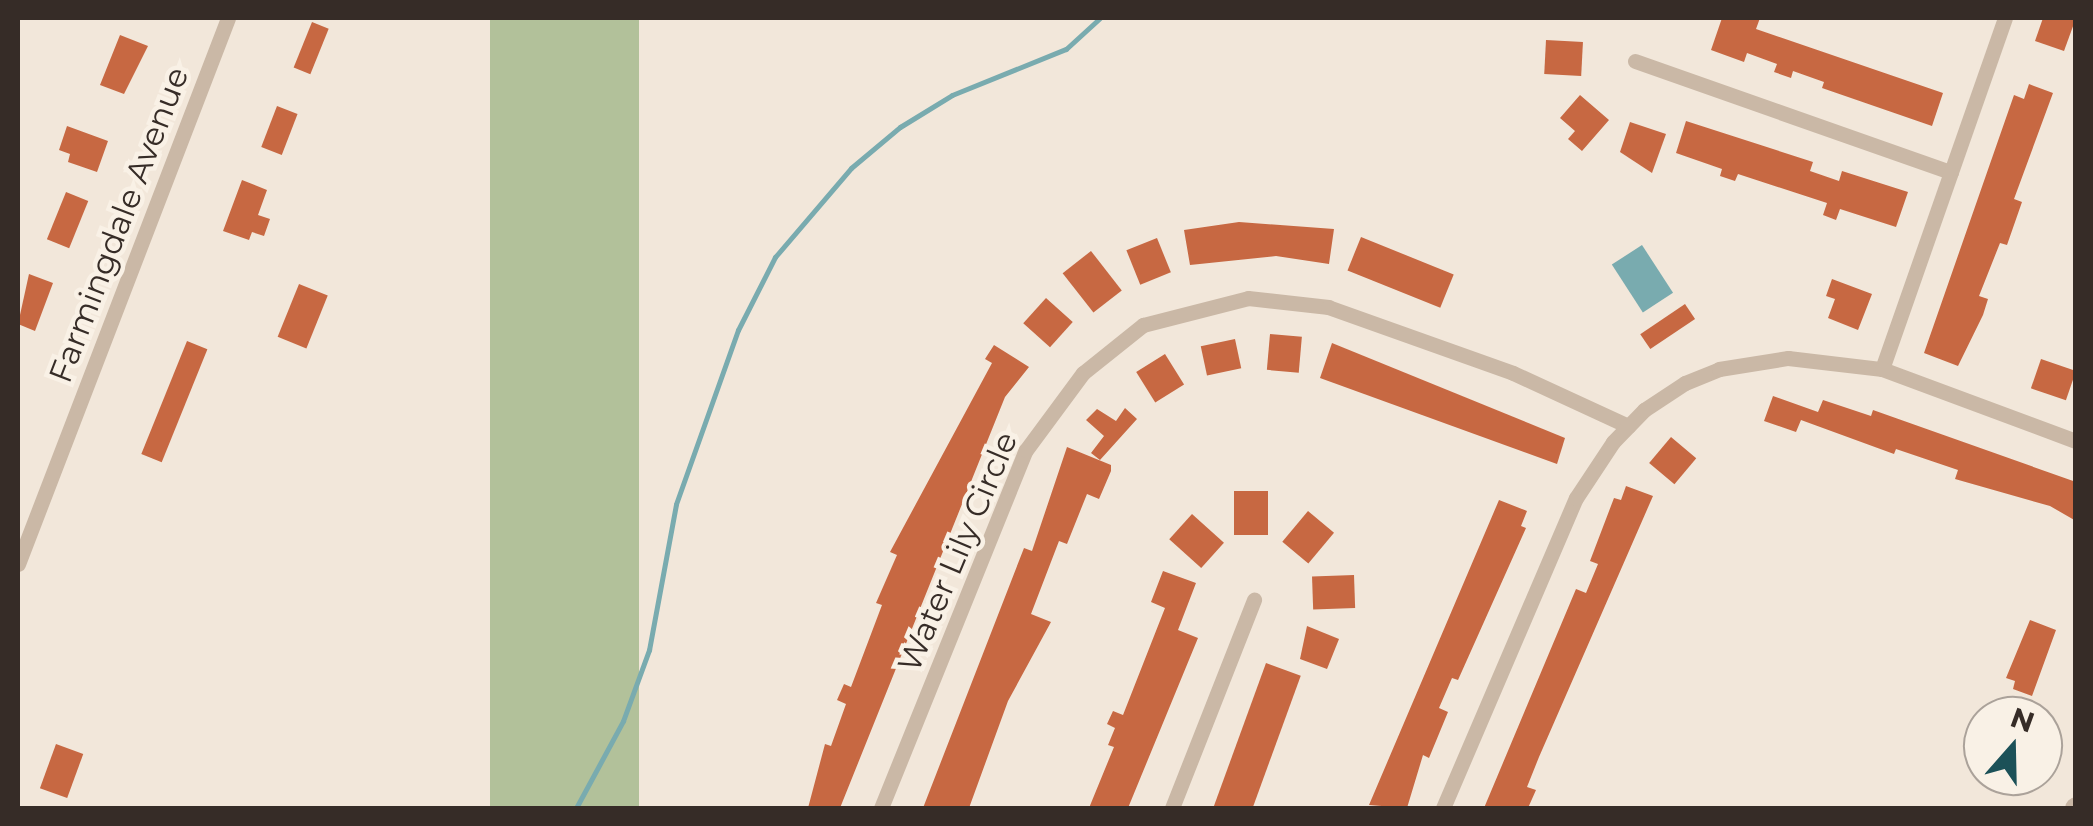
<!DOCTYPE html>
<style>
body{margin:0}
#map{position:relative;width:2093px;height:826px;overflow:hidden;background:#f2e7da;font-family:Montserrat,sans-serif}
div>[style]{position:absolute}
.green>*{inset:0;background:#b2c19a;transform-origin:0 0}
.water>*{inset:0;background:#79abaf;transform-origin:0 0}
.stream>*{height:5px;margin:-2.5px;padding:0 2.5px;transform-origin:2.5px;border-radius:2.5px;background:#79abaf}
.building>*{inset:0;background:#c76842;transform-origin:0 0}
.minor>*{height:15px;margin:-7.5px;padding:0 7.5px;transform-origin:7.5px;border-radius:7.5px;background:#cab8a6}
.tertiary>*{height:20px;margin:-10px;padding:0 10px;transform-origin:10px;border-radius:10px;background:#cab8a6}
span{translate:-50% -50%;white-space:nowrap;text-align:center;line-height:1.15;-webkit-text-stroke:9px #f9f1e6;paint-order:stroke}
.street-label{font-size:32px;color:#362c27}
.frame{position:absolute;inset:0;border:20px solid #362c27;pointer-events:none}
.north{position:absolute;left:1963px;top:696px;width:100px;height:100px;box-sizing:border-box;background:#f9f1e6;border:2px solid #aba29a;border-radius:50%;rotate:20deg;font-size:28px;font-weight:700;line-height:40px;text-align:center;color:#362c27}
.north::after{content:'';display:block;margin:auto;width:35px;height:45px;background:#1c5158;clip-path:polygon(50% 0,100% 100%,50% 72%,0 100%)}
</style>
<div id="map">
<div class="green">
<i style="left:490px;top:18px;width:149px;height:844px"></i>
</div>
<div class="water">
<i style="left:1642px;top:245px;width:57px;height:36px;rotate:57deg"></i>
</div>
<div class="stream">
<i style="left:576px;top:808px;width:99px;rotate:-61.6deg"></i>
<i style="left:623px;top:721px;width:76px;rotate:-69.9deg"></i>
<i style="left:649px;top:650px;width:148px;rotate:-79.5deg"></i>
<i style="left:676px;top:504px;width:185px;rotate:-70.4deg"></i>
<i style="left:738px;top:330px;width:82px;rotate:-63.1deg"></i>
<i style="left:775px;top:257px;width:117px;rotate:-49.5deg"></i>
<i style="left:851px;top:168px;width:64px;rotate:-39.9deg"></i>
<i style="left:900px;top:127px;width:61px;rotate:-31.6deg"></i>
<i style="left:952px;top:95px;width:123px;rotate:-22deg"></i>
<i style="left:1066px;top:49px;width:46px;rotate:-42.4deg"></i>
</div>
<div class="building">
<i style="clip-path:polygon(1722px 18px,1760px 18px,1756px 29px,1943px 93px,1932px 126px,1822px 88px,1824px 82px,1793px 71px,1791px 78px,1774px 72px,1777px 64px,1747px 53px,1744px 62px,1711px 50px)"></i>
<i style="clip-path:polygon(2043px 18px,2076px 18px,2064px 51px,2035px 41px)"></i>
<i style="left:312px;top:22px;width:18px;height:49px;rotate:22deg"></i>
<i style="clip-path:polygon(120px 35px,148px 46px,124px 94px,100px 85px)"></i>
<i style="left:1546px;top:40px;width:37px;height:34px;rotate:3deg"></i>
<i style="clip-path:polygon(2029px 84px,2053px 93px,2014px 199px,2022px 202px,2007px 245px,2000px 243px,1979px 296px,1988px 299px,1983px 315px,1958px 366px,1924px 353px,2014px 95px,2024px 99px)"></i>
<i style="clip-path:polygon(1580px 95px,1609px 120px,1582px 151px,1568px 139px,1575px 131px,1560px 118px)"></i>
<i style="left:277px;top:106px;width:22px;height:44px;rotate:21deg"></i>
<i style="clip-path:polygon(1686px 121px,1813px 162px,1810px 171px,1839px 181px,1842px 171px,1908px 192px,1896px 227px,1840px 209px,1836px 220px,1823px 215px,1827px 203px,1738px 174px,1735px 181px,1720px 176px,1722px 169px,1676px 153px)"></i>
<i style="clip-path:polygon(1630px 122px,1666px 134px,1652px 173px,1620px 152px)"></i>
<i style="clip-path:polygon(67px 126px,108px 141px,97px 172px,68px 162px,70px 154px,59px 150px)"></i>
<i style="clip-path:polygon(242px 180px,267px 190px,258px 215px,270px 219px,264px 236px,252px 232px,249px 240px,223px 231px)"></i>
<i style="left:66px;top:192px;width:24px;height:51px;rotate:22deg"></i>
<i style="clip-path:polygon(1239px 222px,1334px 229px,1329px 264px,1276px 256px,1190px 265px,1184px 230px)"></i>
<i style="left:1361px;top:237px;width:100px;height:36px;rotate:22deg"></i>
<i style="left:1157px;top:238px;width:37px;height:33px;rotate:68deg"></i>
<i style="left:1091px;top:251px;width:50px;height:36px;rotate:52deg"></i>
<i style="clip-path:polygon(29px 274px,53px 283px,35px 331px,18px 324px)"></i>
<i style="clip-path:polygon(1832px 279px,1872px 294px,1858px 330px,1828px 318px,1835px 299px,1826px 296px)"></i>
<i style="left:299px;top:284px;width:31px;height:57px;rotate:22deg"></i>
<i style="left:1046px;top:298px;width:36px;height:34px;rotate:42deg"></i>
<i style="left:1685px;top:304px;width:18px;height:54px;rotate:56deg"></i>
<i style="left:1270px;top:334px;width:32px;height:36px;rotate:5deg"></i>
<i style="left:1235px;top:339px;width:30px;height:35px;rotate:78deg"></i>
<i style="left:187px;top:341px;width:22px;height:122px;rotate:22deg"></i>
<i style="clip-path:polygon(1332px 343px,1565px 438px,1557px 464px,1320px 378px)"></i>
<i style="clip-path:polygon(994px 345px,1029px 367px,1005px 397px,840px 808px,808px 808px,825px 744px,831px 746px,846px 704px,837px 700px,844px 684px,851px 687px,882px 605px,876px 603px,897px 555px,890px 552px,992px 363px,985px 359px)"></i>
<i style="left:1165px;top:354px;width:36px;height:34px;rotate:58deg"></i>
<i style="left:2041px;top:359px;width:37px;height:31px;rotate:19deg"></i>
<i style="clip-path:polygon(1773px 396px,1818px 412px,1823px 400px,1871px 416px,1873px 410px,2076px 482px,2076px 521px,2050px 506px,1955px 479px,1958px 470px,1896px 449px,1894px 454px,1801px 420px,1796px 432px,1764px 421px)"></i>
<i style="clip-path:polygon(1125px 408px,1137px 419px,1100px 460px,1091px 453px,1104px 436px,1086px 420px,1097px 409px,1116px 421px)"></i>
<i style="left:1671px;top:437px;width:33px;height:34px;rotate:40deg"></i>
<i style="clip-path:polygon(1067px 447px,1111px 465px,1111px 471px,1099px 499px,1087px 494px,1067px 544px,1059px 541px,1031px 614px,1051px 622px,1008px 701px,969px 808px,923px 808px,1024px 548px,1032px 551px)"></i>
<i style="clip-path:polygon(1626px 486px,1653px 496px,1539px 757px,1527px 787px,1536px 790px,1528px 808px,1484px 808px,1576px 589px,1586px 593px,1598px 564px,1590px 561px,1614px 498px,1621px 500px)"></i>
<i style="left:1234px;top:491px;width:34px;height:44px"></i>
<i style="clip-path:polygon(1499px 500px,1527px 511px,1521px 526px,1526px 528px,1458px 680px,1452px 678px,1439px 708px,1448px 712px,1429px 758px,1423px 755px,1407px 808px,1369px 805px)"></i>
<i style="left:1308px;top:511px;width:34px;height:40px;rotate:40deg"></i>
<i style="left:1192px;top:514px;width:43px;height:34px;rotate:42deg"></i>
<i style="clip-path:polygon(1163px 571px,1196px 583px,1178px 630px,1198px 638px,1128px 808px,1089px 808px,1114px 747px,1108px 745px,1115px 728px,1107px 724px,1113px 711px,1123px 715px,1165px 608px,1151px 602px)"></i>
<i style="left:1354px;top:575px;width:33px;height:42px;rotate:88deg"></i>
<i style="clip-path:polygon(2030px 620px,2056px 630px,2032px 696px,2013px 689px,2015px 681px,2006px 678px)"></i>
<i style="clip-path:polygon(1307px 626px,1339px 639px,1327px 669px,1300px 659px)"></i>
<i style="left:1266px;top:663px;width:37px;height:157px;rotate:20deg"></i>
<i style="left:56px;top:744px;width:29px;height:47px;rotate:20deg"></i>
</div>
<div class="minor">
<i style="left:1635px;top:61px;width:335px;rotate:19.4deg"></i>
<i style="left:1882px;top:369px;width:372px;rotate:-70.7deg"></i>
<i style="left:18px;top:564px;width:585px;rotate:-68.96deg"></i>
<i style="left:881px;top:808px;width:386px;rotate:-68deg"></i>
<i style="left:1026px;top:450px;width:96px;rotate:-53.5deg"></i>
<i style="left:1083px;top:373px;width:77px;rotate:-38.7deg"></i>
<i style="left:1143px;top:325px;width:108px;rotate:-14.4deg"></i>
<i style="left:1248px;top:298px;width:81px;rotate:6.4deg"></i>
<i style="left:1328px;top:307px;width:196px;rotate:19.6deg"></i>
<i style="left:1513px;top:373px;width:127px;rotate:24.7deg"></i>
<i style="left:1172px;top:808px;width:224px;rotate:-68.5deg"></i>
<i style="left:1443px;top:808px;width:337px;rotate:-66.8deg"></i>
<i style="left:1576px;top:498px;width:67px;rotate:-56.5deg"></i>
<i style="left:1613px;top:442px;width:45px;rotate:-45.9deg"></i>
<i style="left:1644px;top:410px;width:49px;rotate:-33.4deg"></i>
<i style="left:1685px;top:383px;width:37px;rotate:-22deg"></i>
<i style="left:1719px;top:369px;width:70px;rotate:-9.1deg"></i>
<i style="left:1788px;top:358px;width:95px;rotate:6.7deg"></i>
<i style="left:1882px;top:369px;width:207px;rotate:20.4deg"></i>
</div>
<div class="tertiary">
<i style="left:2075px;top:808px;width:1px;rotate:-45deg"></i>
</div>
<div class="street-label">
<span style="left:119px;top:225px;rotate:-69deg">Farmingdale Avenue</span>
<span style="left:958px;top:552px;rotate:-67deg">Water Lily Circle</span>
</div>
<div class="frame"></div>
<div class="north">N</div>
</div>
